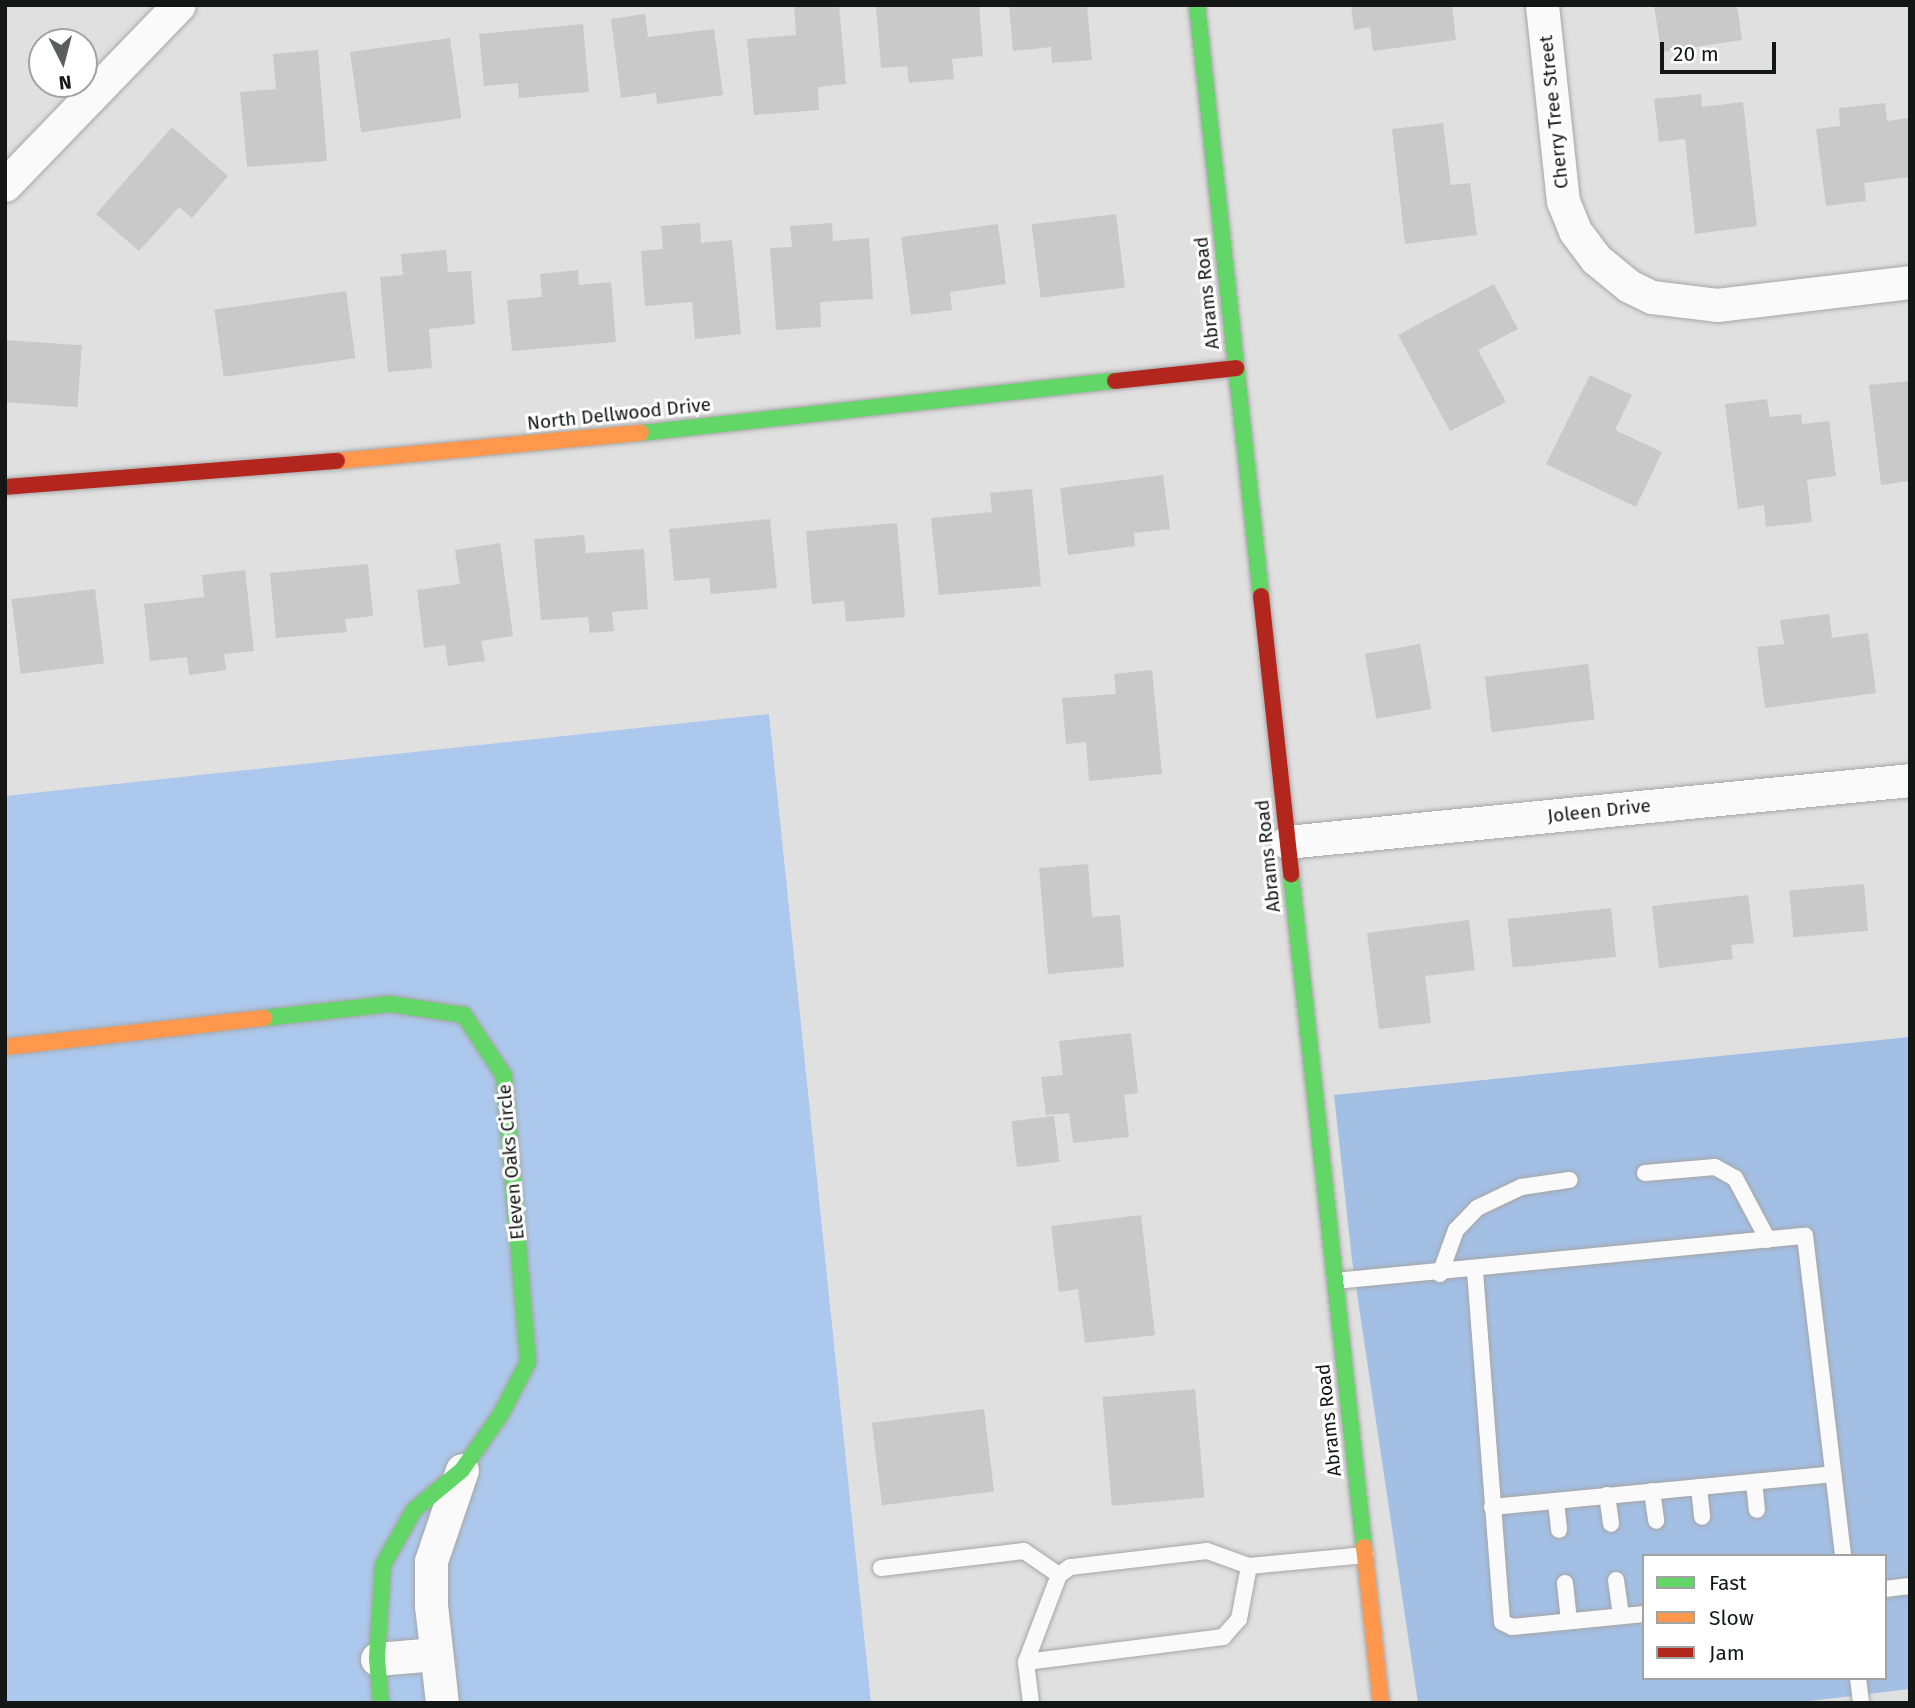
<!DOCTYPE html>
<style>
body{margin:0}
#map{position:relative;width:1915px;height:1708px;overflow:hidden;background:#e0e0e1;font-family:"Fira Sans",sans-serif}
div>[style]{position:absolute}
.green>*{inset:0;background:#acc8ec}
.forest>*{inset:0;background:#a3bfe4}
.building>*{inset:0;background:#c9c9ca;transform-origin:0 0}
.roads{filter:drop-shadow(0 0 2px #a6a6a7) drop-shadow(0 0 2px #a6a6a7)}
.lane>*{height:16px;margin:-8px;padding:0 8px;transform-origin:8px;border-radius:8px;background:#fafafa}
.street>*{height:33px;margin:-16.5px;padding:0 16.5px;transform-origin:16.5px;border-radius:16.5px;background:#fafafa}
.fast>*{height:16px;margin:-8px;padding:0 8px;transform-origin:8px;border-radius:8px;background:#63d668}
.slow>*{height:16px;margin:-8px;padding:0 8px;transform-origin:8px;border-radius:8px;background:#ff974d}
.jam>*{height:16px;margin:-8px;padding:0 8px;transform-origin:8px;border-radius:8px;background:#b3261e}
span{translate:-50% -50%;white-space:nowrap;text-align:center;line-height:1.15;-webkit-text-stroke:6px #fff;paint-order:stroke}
.street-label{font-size:19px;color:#151616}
.frame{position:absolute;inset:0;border:7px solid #151616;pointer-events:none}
.legend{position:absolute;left:1642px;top:1554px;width:245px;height:126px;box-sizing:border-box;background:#fff;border:2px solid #a1a2a2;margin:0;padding:9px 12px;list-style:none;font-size:21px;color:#151616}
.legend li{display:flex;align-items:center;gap:14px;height:35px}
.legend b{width:35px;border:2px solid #a1a2a2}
.north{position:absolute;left:28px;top:28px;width:70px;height:70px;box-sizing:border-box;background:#fff;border:2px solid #a1a2a2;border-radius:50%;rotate:174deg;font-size:19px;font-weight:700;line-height:28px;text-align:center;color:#151616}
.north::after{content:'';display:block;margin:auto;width:24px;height:32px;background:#5c5d5d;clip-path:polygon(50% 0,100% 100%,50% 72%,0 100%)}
.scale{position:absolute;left:1660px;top:42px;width:116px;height:32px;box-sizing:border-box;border:4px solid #151616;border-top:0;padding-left:9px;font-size:21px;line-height:24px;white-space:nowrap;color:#151616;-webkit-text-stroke:5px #fff;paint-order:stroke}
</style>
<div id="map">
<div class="green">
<i style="clip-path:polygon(769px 714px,871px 1703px,5px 1703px,5px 796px)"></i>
</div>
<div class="forest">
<i style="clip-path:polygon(evenodd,1910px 1037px,1910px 1689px,1793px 1703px,1418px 1703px,1352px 1260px,1334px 1095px,1910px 1037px,1644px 1556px,1885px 1556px,1885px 1678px,1644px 1678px,1644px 1556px)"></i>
</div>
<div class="building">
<i style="clip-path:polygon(794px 5px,839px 5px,846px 84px,818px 87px,819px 110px,754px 115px,747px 39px,796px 35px)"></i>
<i style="clip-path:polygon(979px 5px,983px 56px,952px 59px,954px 79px,909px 83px,907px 66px,881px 68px,876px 7px)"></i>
<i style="clip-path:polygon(1009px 5px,1087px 5px,1092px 60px,1052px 63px,1051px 47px,1013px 51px)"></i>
<i style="clip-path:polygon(1351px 5px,1452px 5px,1456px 40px,1373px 51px,1370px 27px,1354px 30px)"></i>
<i style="clip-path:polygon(1654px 5px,1737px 5px,1742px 40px,1661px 52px)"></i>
<i style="clip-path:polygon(645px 14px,648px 37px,714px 29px,723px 95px,657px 104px,656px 93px,621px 98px,611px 19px)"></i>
<i style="clip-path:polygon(583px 24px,589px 92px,519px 98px,518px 83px,484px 86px,479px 34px)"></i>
<i style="left:450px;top:38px;width:81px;height:101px;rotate:82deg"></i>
<i style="clip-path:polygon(318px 50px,327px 161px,247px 167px,240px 92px,276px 89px,273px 54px)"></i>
<i style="clip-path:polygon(1701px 94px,1702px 107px,1743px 102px,1757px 226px,1695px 234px,1685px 139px,1659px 142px,1654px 99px)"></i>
<i style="clip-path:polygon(1885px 103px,1887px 121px,1910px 118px,1910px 177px,1864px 183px,1866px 201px,1826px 206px,1816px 129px,1840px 126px,1839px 108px)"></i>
<i style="clip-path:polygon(1443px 123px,1451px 185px,1470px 183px,1477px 235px,1405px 244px,1392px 129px)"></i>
<i style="clip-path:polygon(172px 127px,228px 176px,192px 218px,179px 207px,139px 251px,96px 214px)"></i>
<i style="left:1116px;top:214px;width:74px;height:85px;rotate:83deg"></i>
<i style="clip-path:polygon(700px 223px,701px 243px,732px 240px,741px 334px,695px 339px,692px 302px,645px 306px,641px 251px,663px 249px,661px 226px)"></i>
<i style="clip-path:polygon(832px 223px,833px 241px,869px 238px,873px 299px,820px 302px,821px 327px,776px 330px,770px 248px,792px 247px,790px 226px)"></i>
<i style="clip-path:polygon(998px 224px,1006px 284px,950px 292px,952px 310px,911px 315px,901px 237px)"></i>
<i style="clip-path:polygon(446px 250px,448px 272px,471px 271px,475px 324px,429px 329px,432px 368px,388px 372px,380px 277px,403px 275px,401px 254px)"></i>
<i style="clip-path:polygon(578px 270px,579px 285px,611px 282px,616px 342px,512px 351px,507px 300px,542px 297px,540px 274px)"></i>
<i style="clip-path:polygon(1494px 284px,1518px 329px,1478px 350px,1506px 402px,1450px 431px,1398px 335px)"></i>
<i style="left:346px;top:291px;width:68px;height:133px;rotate:82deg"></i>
<i style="left:5px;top:340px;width:77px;height:62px;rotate:4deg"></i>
<i style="clip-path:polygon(1590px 375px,1632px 395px,1615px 430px,1662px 452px,1636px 507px,1546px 464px)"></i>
<i style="clip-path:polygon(1910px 381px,1910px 481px,1881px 485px,1869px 385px)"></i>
<i style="clip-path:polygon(1767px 399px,1770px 417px,1801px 414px,1802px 424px,1829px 421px,1836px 476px,1807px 480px,1812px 522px,1766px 527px,1764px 505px,1738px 509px,1725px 404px)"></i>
<i style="clip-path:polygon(1163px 475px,1170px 529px,1134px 533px,1135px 546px,1068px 555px,1060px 488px)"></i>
<i style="clip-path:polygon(1032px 489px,1041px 586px,939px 595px,931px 518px,992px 512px,990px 493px)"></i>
<i style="clip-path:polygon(770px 519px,777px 588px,711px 594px,709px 578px,674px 581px,669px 529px)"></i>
<i style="clip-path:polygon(897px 523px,905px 617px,846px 622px,844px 601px,812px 604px,806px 531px)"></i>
<i style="clip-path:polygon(584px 535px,586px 553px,644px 549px,648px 609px,612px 612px,614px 631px,590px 633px,588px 617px,541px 620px,534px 539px)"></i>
<i style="clip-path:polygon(500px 543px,513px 636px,481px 641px,485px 661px,448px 666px,445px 645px,424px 648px,417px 590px,460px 584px,455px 550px)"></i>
<i style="clip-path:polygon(368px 564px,373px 616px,345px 619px,347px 632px,276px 638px,270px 573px)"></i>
<i style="clip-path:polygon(245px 570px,254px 651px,224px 654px,226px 670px,189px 675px,187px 657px,150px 661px,144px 604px,204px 597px,202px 575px)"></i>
<i style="left:95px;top:589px;width:75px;height:84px;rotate:83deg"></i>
<i style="clip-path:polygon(1829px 614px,1832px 638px,1868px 633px,1876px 693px,1765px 708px,1757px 647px,1784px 644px,1780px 620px)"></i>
<i style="left:1420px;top:644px;width:66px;height:56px;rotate:80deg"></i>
<i style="left:1588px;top:664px;width:56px;height:104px;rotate:83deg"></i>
<i style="clip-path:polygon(1152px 670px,1162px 774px,1089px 781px,1086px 742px,1066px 744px,1062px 698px,1116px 694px,1114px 674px)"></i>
<i style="clip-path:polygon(1088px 864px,1092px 917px,1120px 915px,1124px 967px,1048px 974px,1039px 868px)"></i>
<i style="left:1864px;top:884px;width:47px;height:75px;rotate:85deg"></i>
<i style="clip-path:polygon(1748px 895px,1754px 943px,1731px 945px,1733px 959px,1659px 968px,1652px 906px)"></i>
<i style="left:1611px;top:908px;width:49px;height:104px;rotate:84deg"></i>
<i style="clip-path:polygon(1469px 920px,1475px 970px,1425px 976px,1431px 1023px,1379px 1029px,1367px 933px)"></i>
<i style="clip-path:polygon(1131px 1033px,1138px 1093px,1124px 1095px,1129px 1137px,1073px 1143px,1069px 1113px,1046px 1115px,1041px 1077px,1063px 1075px,1059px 1041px)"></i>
<i style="left:1054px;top:1116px;width:46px;height:43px;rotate:83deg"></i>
<i style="clip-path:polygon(1141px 1215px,1155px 1335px,1085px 1343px,1078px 1289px,1059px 1292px,1051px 1226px)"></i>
<i style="left:1195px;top:1389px;width:109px;height:93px;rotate:85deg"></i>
<i style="left:984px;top:1409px;width:83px;height:113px;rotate:83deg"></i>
</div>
<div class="roads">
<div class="lane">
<i style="left:1645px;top:1173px;width:70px;rotate:-4.9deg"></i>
<i style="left:1715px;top:1167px;width:23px;rotate:29deg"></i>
<i style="left:1735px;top:1178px;width:70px;rotate:62deg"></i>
<i style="left:1475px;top:1271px;width:352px;rotate:85.6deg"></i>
<i style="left:1502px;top:1622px;width:11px;rotate:27deg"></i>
<i style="left:1512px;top:1627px;width:133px;rotate:-5.6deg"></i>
<i style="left:1440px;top:1274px;width:47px;rotate:-70deg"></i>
<i style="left:1456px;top:1230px;width:30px;rotate:-46deg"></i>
<i style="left:1477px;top:1208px;width:49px;rotate:-25.5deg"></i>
<i style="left:1521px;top:1187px;width:49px;rotate:-8.3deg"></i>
<i style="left:1335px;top:1281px;width:472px;rotate:-5.5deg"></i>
<i style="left:1805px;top:1236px;width:322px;rotate:83.2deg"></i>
<i style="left:1754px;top:1482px;width:28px;rotate:84deg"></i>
<i style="left:1699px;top:1487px;width:30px;rotate:84deg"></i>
<i style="left:1652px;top:1491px;width:30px;rotate:82deg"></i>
<i style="left:1607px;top:1495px;width:29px;rotate:82deg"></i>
<i style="left:1556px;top:1501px;width:29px;rotate:84deg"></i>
<i style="left:1492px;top:1507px;width:343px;rotate:-5.5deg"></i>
<i style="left:1249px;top:1566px;width:45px;rotate:-160.3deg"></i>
<i style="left:1207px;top:1551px;width:138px;rotate:173.3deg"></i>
<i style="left:1070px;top:1567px;width:14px;rotate:144deg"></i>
<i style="left:1059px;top:1575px;width:93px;rotate:110.8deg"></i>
<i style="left:1026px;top:1662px;width:199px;rotate:-7.2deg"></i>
<i style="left:1223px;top:1637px;width:24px;rotate:-48deg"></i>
<i style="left:1239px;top:1619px;width:54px;rotate:-79.3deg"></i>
<i style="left:1249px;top:1566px;width:117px;rotate:-5.4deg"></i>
<i style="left:881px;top:1568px;width:144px;rotate:-6.8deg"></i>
<i style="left:1024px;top:1551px;width:42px;rotate:34.4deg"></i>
<i style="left:1616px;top:1580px;width:36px;rotate:82deg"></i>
<i style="left:1565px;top:1583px;width:38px;rotate:84deg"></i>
<i style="left:1885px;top:1589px;width:25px;rotate:-7deg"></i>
<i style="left:1026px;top:1662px;width:41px;rotate:83deg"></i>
<i style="left:1858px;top:1678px;width:25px;rotate:83deg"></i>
</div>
<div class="street">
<i style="left:1542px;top:5px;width:197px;rotate:83.9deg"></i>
<i style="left:1563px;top:201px;width:32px;rotate:68deg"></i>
<i style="left:1575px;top:231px;width:35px;rotate:53deg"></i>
<i style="left:1596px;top:259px;width:43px;rotate:39.3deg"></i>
<i style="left:1629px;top:286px;width:25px;rotate:26deg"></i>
<i style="left:1652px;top:297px;width:65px;rotate:7deg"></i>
<i style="left:1717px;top:305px;width:194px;rotate:-6.8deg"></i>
<i style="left:5px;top:185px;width:250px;rotate:-46deg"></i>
<i style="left:1287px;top:842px;width:626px;rotate:-5.68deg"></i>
<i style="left:377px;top:1659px;width:59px;rotate:-4.8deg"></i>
<i style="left:442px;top:1703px;width:99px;rotate:-96.4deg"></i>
<i style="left:431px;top:1605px;width:44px;rotate:-90deg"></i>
<i style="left:431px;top:1561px;width:96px;rotate:-71.2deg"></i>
</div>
<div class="fast">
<i style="left:1197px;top:5px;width:594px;rotate:83.82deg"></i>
<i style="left:641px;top:433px;width:477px;rotate:-6.3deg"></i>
<i style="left:1291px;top:874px;width:677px;rotate:83.81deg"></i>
<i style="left:264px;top:1018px;width:127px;rotate:-6.3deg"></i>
<i style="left:390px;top:1004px;width:75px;rotate:8.5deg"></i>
<i style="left:464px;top:1015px;width:73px;rotate:56.7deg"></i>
<i style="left:504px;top:1076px;width:287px;rotate:85.2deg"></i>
<i style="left:528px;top:1362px;width:59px;rotate:117.4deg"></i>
<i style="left:501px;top:1414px;width:68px;rotate:124.9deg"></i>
<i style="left:462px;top:1470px;width:62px;rotate:140.2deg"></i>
<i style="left:414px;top:1510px;width:63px;rotate:119.4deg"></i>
<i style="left:383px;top:1565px;width:94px;rotate:93.7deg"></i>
<i style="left:377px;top:1659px;width:44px;rotate:84.8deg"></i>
</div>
<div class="slow">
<i style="left:337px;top:461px;width:305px;rotate:-5.3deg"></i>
<i style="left:5px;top:1047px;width:261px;rotate:-6.4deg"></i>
<i style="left:1364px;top:1547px;width:157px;rotate:83.8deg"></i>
</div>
<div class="jam">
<i style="left:1115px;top:381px;width:122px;rotate:-6.1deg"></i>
<i style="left:5px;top:487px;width:333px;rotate:-4.5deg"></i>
<i style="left:1261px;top:596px;width:280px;rotate:83.8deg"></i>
</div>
</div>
<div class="street-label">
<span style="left:1554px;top:112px;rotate:-96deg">Cherry Tree Street</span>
<span style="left:1207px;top:293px;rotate:-96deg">Abrams Road</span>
<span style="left:619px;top:414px;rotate:-6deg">North Dellwood Drive</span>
<span style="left:1599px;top:811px;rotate:-6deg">Joleen Drive</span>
<span style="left:1268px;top:856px;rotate:-96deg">Abrams Road</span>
<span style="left:511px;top:1162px;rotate:-95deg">Eleven Oaks Circle</span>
<span style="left:1329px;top:1420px;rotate:-96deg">Abrams Road</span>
</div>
<div class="frame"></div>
<ul class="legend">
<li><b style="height:9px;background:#63d668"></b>Fast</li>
<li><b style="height:9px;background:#ff974d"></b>Slow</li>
<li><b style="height:9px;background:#b3261e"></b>Jam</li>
</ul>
<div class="north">N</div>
<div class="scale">20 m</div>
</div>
